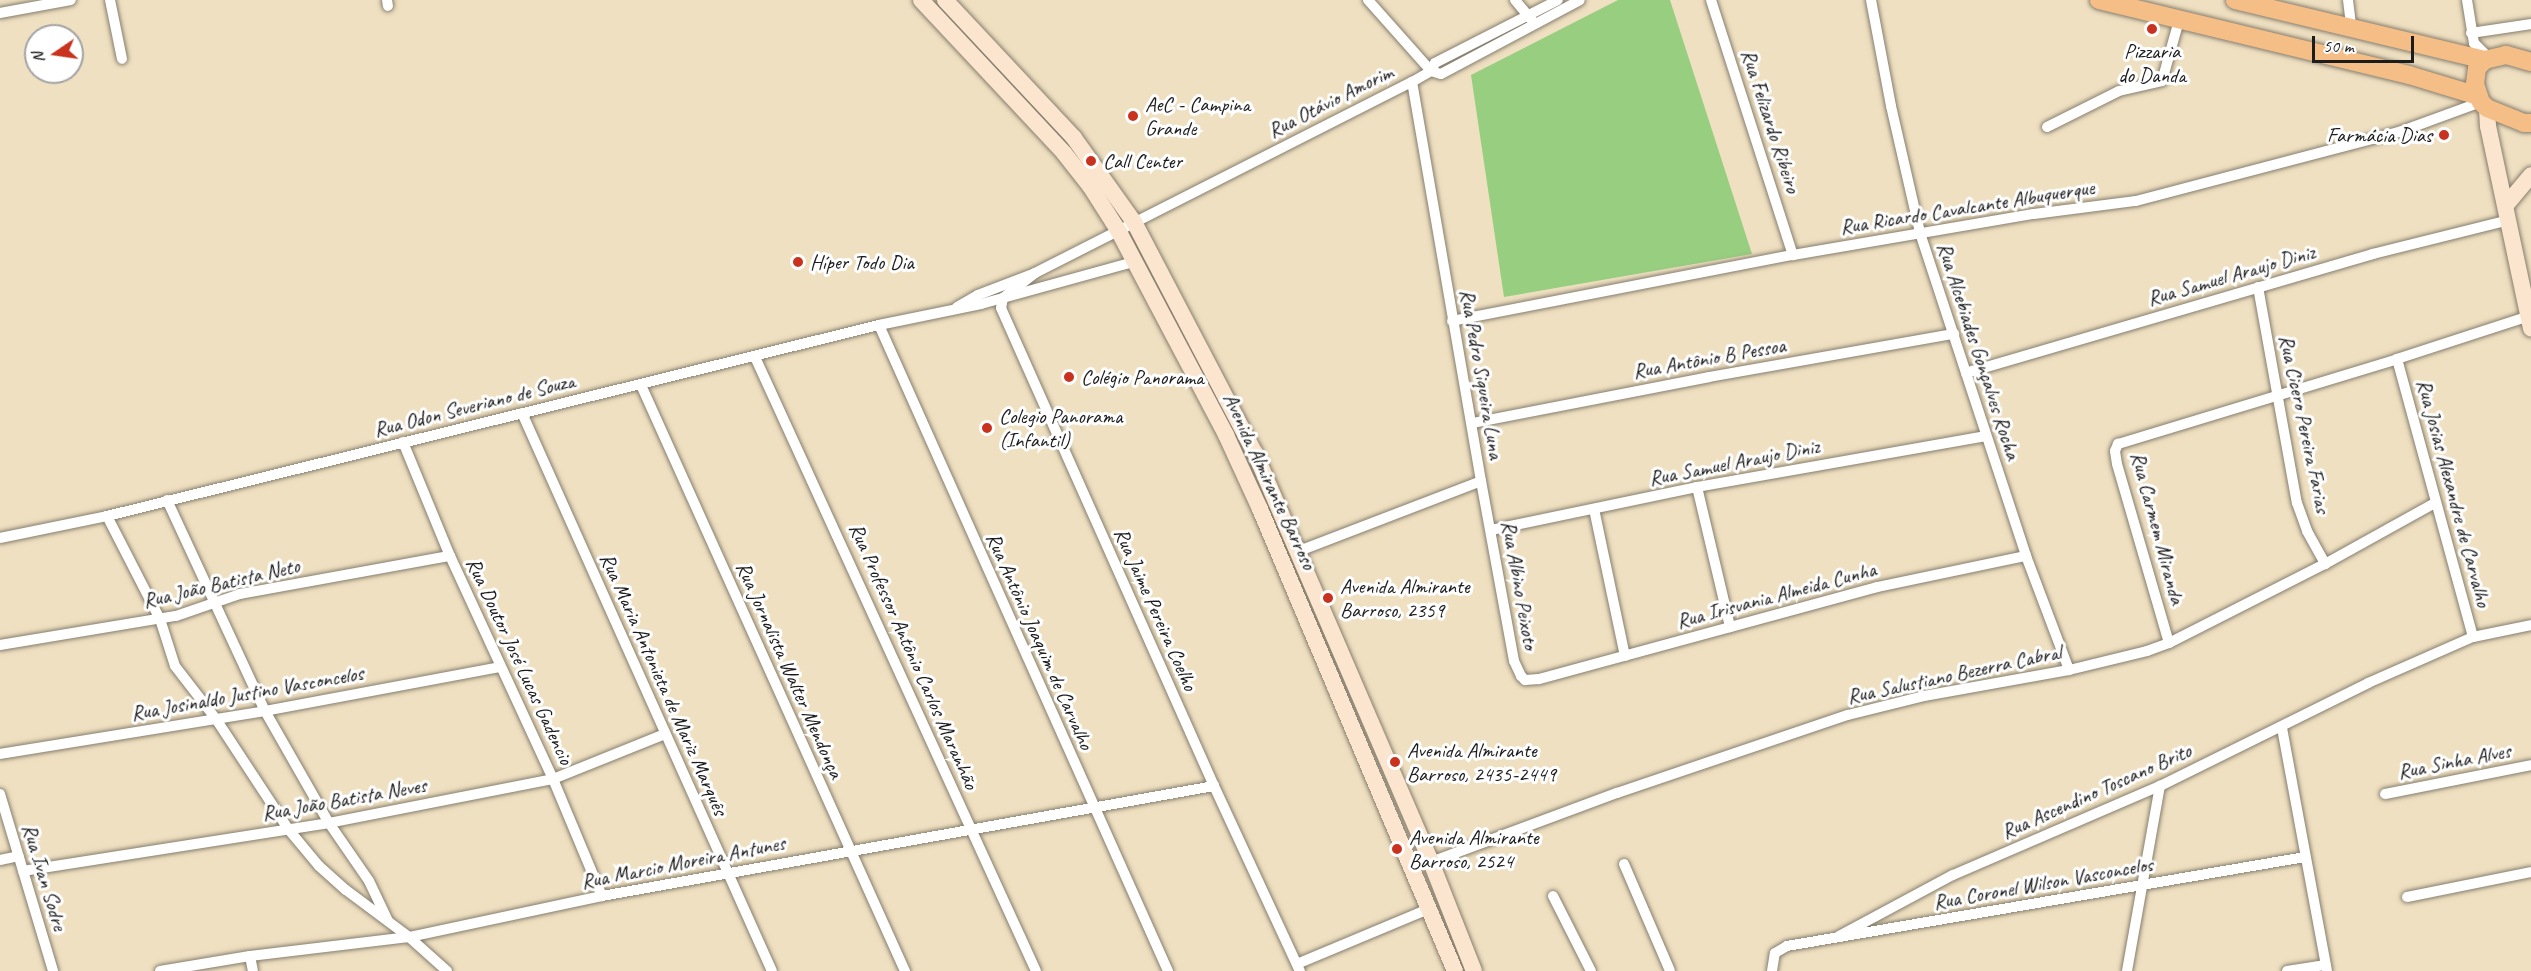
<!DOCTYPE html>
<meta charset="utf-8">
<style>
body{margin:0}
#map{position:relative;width:2531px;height:971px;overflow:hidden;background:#efe0c1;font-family:Caveat,sans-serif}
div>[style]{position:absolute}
.green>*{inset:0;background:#97ce80}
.roads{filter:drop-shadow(0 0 2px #867e6e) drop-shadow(0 0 2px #867e6e)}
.street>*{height:10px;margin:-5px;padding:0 5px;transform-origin:5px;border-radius:5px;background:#fff}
.secondary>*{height:16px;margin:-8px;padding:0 8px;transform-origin:8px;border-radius:8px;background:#fbe5cf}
.primary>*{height:18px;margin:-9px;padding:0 9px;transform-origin:9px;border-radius:9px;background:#f6be87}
.dots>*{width:16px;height:16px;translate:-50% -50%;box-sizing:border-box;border:3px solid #fff;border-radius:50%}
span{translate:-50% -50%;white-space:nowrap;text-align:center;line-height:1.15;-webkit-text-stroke:6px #fff;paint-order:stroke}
.poi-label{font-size:21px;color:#1c1c1c}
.left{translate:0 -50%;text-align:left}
.right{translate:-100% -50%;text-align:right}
.street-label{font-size:21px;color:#1c1c1c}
.north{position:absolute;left:24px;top:24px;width:60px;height:60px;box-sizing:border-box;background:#fff;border:2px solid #a4a4a4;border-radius:50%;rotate:257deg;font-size:16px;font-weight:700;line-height:24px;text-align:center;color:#1c1c1c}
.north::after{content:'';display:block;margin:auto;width:21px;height:27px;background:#c8321e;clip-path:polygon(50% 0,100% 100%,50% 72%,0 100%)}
.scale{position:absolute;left:2312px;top:36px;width:102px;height:27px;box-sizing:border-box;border:3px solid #1c1c1c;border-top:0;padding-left:8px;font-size:18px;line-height:21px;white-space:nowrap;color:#1c1c1c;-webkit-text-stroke:4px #fff;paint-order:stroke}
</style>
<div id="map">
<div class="green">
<i style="clip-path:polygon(1618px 0,1670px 0,1752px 254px,1504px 297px,1471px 75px)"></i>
</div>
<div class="roads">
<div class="street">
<i style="left:110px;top:0;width:60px;rotate:78.5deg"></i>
<i style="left:387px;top:0;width:6px;rotate:81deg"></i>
<i style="left:1368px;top:0;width:95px;rotate:48.4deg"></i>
<i style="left:1515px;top:0;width:26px;rotate:50deg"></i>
<i style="left:1711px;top:0;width:268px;rotate:72.2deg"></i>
<i style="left:1871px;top:0;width:108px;rotate:79.3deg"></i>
<i style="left:1891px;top:106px;width:130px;rotate:77.1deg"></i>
<i style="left:1920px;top:233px;width:340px;rotate:71.8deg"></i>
<i style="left:2026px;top:556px;width:122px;rotate:69.3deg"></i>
<i style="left:2348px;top:0;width:26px;rotate:83deg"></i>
<i style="left:2467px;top:0;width:44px;rotate:80.8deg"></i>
<i style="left:2474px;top:43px;width:21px;rotate:45deg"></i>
<i style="left:0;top:13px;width:72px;rotate:-10.4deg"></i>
<i style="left:2471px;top:33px;width:61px;rotate:-8.5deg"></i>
<i style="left:1431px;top:71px;width:10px;rotate:17deg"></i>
<i style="left:1441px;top:74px;width:157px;rotate:-28deg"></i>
<i style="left:2047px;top:127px;width:80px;rotate:-26.6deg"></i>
<i style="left:2119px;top:91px;width:44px;rotate:-13.1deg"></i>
<i style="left:2162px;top:81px;width:59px;rotate:-74.3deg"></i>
<i style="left:2178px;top:24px;width:6px;rotate:-121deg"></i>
<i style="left:1035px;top:273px;width:41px;rotate:142deg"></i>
<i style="left:1003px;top:298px;width:10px;rotate:101deg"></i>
<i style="left:1001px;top:308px;width:523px;rotate:65.98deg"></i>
<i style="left:1214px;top:786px;width:204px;rotate:65.1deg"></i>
<i style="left:2258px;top:287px;width:219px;rotate:79.8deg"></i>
<i style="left:2297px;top:503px;width:30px;rotate:70deg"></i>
<i style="left:2307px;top:531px;width:38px;rotate:61deg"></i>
<i style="left:957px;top:307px;width:24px;rotate:-30deg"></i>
<i style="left:978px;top:295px;width:61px;rotate:-21.1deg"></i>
<i style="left:1035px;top:273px;width:423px;rotate:-26.9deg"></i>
<i style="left:1412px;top:82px;width:22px;rotate:-30deg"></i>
<i style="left:1431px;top:71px;width:9px;rotate:-63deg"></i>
<i style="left:1435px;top:63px;width:138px;rotate:-27.1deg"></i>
<i style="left:1452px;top:321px;width:347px;rotate:-11deg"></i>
<i style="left:1793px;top:255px;width:244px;rotate:-9.7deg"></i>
<i style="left:2034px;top:214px;width:103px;rotate:-7.3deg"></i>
<i style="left:2136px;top:201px;width:272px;rotate:-14.7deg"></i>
<i style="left:2399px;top:132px;width:87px;rotate:-20.1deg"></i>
<i style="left:879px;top:325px;width:708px;rotate:65.9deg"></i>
<i style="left:755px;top:357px;width:675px;rotate:65.41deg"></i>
<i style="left:2397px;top:359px;width:288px;rotate:74.7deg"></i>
<i style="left:1966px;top:373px;width:424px;rotate:-16.3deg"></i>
<i style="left:2373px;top:254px;width:140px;rotate:-14deg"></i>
<i style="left:641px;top:385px;width:643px;rotate:65.75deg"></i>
<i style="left:522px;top:413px;width:611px;rotate:65.87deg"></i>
<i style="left:1473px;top:423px;width:240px;rotate:-11deg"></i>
<i style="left:1709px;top:377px;width:249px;rotate:-10deg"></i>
<i style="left:403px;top:442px;width:123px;rotate:67.6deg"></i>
<i style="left:450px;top:556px;width:246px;rotate:65.2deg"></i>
<i style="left:553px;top:779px;width:127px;rotate:67.3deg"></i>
<i style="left:1481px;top:481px;width:183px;rotate:79.6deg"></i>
<i style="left:1514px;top:661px;width:17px;rotate:65deg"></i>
<i style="left:1521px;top:676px;width:6px;rotate:45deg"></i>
<i style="left:1525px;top:680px;width:14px;rotate:-4deg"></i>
<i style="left:1539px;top:679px;width:350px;rotate:-15.2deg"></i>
<i style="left:1877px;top:587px;width:152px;rotate:-11.8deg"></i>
<i style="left:1697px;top:487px;width:144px;rotate:76.7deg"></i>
<i style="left:167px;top:500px;width:233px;rotate:65.1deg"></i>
<i style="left:265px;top:711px;width:129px;rotate:60.3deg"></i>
<i style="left:329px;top:823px;width:70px;rotate:55.4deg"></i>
<i style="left:369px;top:881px;width:44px;rotate:64.6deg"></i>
<i style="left:1594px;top:509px;width:150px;rotate:78.1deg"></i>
<i style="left:107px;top:516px;width:116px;rotate:62.8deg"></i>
<i style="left:160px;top:619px;width:49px;rotate:72.3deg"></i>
<i style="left:175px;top:666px;width:67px;rotate:52.3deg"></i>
<i style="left:216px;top:719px;width:133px;rotate:56.7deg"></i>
<i style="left:289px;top:830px;width:47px;rotate:50.2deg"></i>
<i style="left:319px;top:866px;width:36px;rotate:42deg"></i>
<i style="left:346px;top:890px;width:79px;rotate:36.7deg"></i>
<i style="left:409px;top:937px;width:51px;rotate:41.8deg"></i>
<i style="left:1491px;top:530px;width:210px;rotate:-11.8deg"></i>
<i style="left:1697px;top:487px;width:293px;rotate:-10deg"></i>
<i style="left:0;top:538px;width:109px;rotate:-11.6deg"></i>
<i style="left:107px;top:516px;width:795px;rotate:-13.9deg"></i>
<i style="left:879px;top:325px;width:104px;rotate:-11.6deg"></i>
<i style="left:981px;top:304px;width:158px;rotate:-15.4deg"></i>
<i style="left:1299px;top:551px;width:195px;rotate:-21deg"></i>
<i style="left:1481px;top:481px;width:405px;rotate:-99.8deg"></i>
<i style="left:2169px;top:643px;width:186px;rotate:-106.2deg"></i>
<i style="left:2117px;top:464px;width:13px;rotate:-99deg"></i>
<i style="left:2115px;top:451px;width:8px;rotate:-67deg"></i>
<i style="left:2118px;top:444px;width:292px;rotate:-16.9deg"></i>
<i style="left:2397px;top:359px;width:139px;rotate:-18deg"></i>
<i style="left:0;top:645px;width:178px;rotate:-9.4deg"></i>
<i style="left:176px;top:616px;width:68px;rotate:-19deg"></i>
<i style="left:240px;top:594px;width:213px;rotate:-10.3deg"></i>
<i style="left:2282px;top:728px;width:247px;rotate:79.5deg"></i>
<i style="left:0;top:754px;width:268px;rotate:-9.2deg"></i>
<i style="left:265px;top:711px;width:239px;rotate:-10.6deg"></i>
<i style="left:0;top:794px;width:185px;rotate:73.3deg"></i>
<i style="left:2385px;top:794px;width:149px;rotate:-11.2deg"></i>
<i style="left:0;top:860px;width:19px;rotate:-12deg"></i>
<i style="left:1431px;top:862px;width:198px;rotate:-20.4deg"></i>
<i style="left:1617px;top:793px;width:244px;rotate:-18.7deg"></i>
<i style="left:1848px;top:715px;width:78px;rotate:-14deg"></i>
<i style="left:1924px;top:696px;width:147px;rotate:-10.2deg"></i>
<i style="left:2069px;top:670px;width:80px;rotate:-13.7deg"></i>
<i style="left:2147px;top:651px;width:23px;rotate:-20deg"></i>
<i style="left:2169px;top:643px;width:175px;rotate:-26.9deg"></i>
<i style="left:2325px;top:564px;width:126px;rotate:-29deg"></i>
<i style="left:1624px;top:864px;width:116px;rotate:66.7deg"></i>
<i style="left:23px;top:871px;width:310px;rotate:-8.9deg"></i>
<i style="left:329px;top:823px;width:228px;rotate:-11.1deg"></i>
<i style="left:553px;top:779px;width:121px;rotate:-21.9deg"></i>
<i style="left:1553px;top:896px;width:84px;rotate:63.1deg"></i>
<i style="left:2407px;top:897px;width:126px;rotate:-11.4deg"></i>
<i style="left:1839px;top:936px;width:129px;rotate:-28.2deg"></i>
<i style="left:1953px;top:875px;width:225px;rotate:-23.3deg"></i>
<i style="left:2160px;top:786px;width:232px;rotate:-26.3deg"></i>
<i style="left:2368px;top:683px;width:115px;rotate:-23.7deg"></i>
<i style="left:2473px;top:637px;width:59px;rotate:-11.7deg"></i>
<i style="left:250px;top:956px;width:15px;rotate:79deg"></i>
<i style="left:1297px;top:964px;width:145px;rotate:-22.7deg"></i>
<i style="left:160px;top:971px;width:91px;rotate:-9.5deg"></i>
<i style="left:250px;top:956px;width:160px;rotate:-6.8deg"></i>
<i style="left:409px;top:937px;width:197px;rotate:-12deg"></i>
<i style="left:602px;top:896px;width:622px;rotate:-10.19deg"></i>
<i style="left:1772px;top:971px;width:18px;rotate:-81deg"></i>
<i style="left:1775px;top:953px;width:14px;rotate:-30deg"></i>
<i style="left:1787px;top:946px;width:526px;rotate:-9.75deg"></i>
<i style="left:2127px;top:971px;width:188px;rotate:-79.9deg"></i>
<i style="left:2287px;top:971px;width:39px;rotate:-9deg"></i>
</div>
<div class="secondary">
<i style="left:921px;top:0;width:209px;rotate:46.9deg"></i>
<i style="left:1064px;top:153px;width:42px;rotate:51.8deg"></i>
<i style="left:1090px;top:186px;width:52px;rotate:57.5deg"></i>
<i style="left:1118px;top:230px;width:232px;rotate:62.2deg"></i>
<i style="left:1226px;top:435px;width:81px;rotate:65.3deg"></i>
<i style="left:1260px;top:509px;width:501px;rotate:67.12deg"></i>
<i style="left:945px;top:0;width:189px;rotate:46.9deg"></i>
<i style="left:1074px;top:138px;width:103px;rotate:54.5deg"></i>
<i style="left:1134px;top:222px;width:261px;rotate:62.4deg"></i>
<i style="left:1255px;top:453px;width:445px;rotate:66.7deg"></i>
<i style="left:1431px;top:862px;width:117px;rotate:68.5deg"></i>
<i style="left:2487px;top:108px;width:18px;rotate:87deg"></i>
<i style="left:2488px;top:126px;width:207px;rotate:78deg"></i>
<i style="left:2506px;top:205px;width:39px;rotate:-50deg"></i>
</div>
<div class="primary">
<i style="left:2099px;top:0;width:319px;rotate:13.6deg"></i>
<i style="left:2409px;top:75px;width:72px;rotate:16.9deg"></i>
<i style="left:2235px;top:0;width:257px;rotate:13.5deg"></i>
<i style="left:2531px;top:62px;width:26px;rotate:-164deg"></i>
<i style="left:2506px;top:55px;width:22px;rotate:167deg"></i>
<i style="left:2485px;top:60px;width:11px;rotate:135deg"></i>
<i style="left:2477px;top:68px;width:16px;rotate:97deg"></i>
<i style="left:2475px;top:84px;width:19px;rotate:72deg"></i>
<i style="left:2481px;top:102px;width:8px;rotate:45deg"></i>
<i style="left:2487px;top:108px;width:40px;rotate:22deg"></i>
<i style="left:2524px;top:123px;width:7px"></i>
</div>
</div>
<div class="dots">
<i style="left:2152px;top:29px;background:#c8321e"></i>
<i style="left:1133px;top:116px;background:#c8321e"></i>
<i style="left:2444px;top:135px;background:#c8321e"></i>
<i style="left:1091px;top:161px;background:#c8321e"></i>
<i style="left:798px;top:262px;background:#c8321e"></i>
<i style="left:1069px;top:377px;background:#c8321e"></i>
<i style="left:987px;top:428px;background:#c8321e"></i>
<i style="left:1328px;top:598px;background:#c8321e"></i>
<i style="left:1395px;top:762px;background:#c8321e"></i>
<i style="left:1397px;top:849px;background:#c8321e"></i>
</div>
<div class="poi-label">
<span style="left:2152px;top:63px">Pizzaria<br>do Danda</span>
<span class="left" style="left:1145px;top:116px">AeC - Campina<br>Grande</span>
<span class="right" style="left:2432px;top:135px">Farmácia Dias</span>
<span class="left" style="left:1103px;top:161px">Call Center</span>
<span class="left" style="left:810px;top:262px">Híper Todo Dia</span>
<span class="left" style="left:1081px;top:377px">Colégio Panorama</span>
<span class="left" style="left:999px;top:428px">Colegio Panorama<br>(Infantil)</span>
<span class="left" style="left:1340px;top:598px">Avenida Almirante<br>Barroso, 2359</span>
<span class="left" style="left:1407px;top:762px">Avenida Almirante<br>Barroso, 2435-2449</span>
<span class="left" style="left:1409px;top:849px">Avenida Almirante<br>Barroso, 2524</span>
</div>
<div class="street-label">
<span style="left:1330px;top:101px;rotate:-27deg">Rua Otávio Amorim</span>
<span style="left:1771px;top:121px;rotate:72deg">Rua Felizardo Ribeiro</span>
<span style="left:1967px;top:207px;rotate:-9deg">Rua Ricardo Cavalcante Albuquerque</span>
<span style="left:2231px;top:275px;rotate:-16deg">Rua Samuel Araujo Diniz</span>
<span style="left:1979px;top:351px;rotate:72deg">Rua Alcebiades Gonçalves Rocha</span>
<span style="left:1709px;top:358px;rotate:-10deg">Rua Antônio B Pessoa</span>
<span style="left:1482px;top:374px;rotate:80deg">Rua Pedro Siqueira Luna</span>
<span style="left:474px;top:405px;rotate:-14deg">Rua Odon Severiano de Souza</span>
<span style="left:2305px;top:424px;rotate:78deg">Rua Cicero Pereira Farias</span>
<span style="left:1734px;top:462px;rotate:-11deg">Rua Samuel Araujo Diniz</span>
<span style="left:1270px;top:481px;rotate:65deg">Avenida Almirante Barroso</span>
<span style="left:2454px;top:493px;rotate:75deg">Rua Josias Alexandre de Carvalho</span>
<span style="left:2158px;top:528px;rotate:75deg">Rua Carmem Miranda</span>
<span style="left:221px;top:583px;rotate:-13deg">Rua João Batista Neto</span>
<span style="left:1520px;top:585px;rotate:80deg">Rua Albino Peixoto</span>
<span style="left:1776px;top:595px;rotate:-15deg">Rua Irisvania Almeida Cunha</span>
<span style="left:1156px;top:609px;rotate:66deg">Rua Jaime Pereira Coelho</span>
<span style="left:1040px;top:641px;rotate:66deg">Rua Antônio Joaquim de Carvalho</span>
<span style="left:914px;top:656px;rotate:66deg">Rua Professor Antônio Carlos Maranhão</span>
<span style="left:520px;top:661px;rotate:65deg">Rua Doutor José Lucas Gadencio</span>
<span style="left:790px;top:670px;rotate:66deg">Rua Jornalista Walter Mendonça</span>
<span style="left:1954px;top:674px;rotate:-12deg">Rua Salustiano Bezerra Cabral</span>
<span style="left:664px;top:684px;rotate:66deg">Rua Maria Antonieta de Mariz Marquês</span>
<span style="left:247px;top:693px;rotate:-10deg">Rua Josinaldo Justino Vasconcelos</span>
<span style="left:2454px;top:761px;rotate:-11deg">Rua Sinha Alves</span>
<span style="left:2096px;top:791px;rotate:-24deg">Rua Ascendino Toscano Brito</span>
<span style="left:344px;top:799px;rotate:-10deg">Rua João Batista Neves</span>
<span style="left:683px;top:862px;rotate:-11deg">Rua Marcio Moreira Antunes</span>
<span style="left:45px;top:877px;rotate:73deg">Rua Ivan Sodre</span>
<span style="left:2043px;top:883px;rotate:-10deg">Rua Coronel Wilson Vasconcelos</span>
</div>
<div class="north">N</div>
<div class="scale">50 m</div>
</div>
